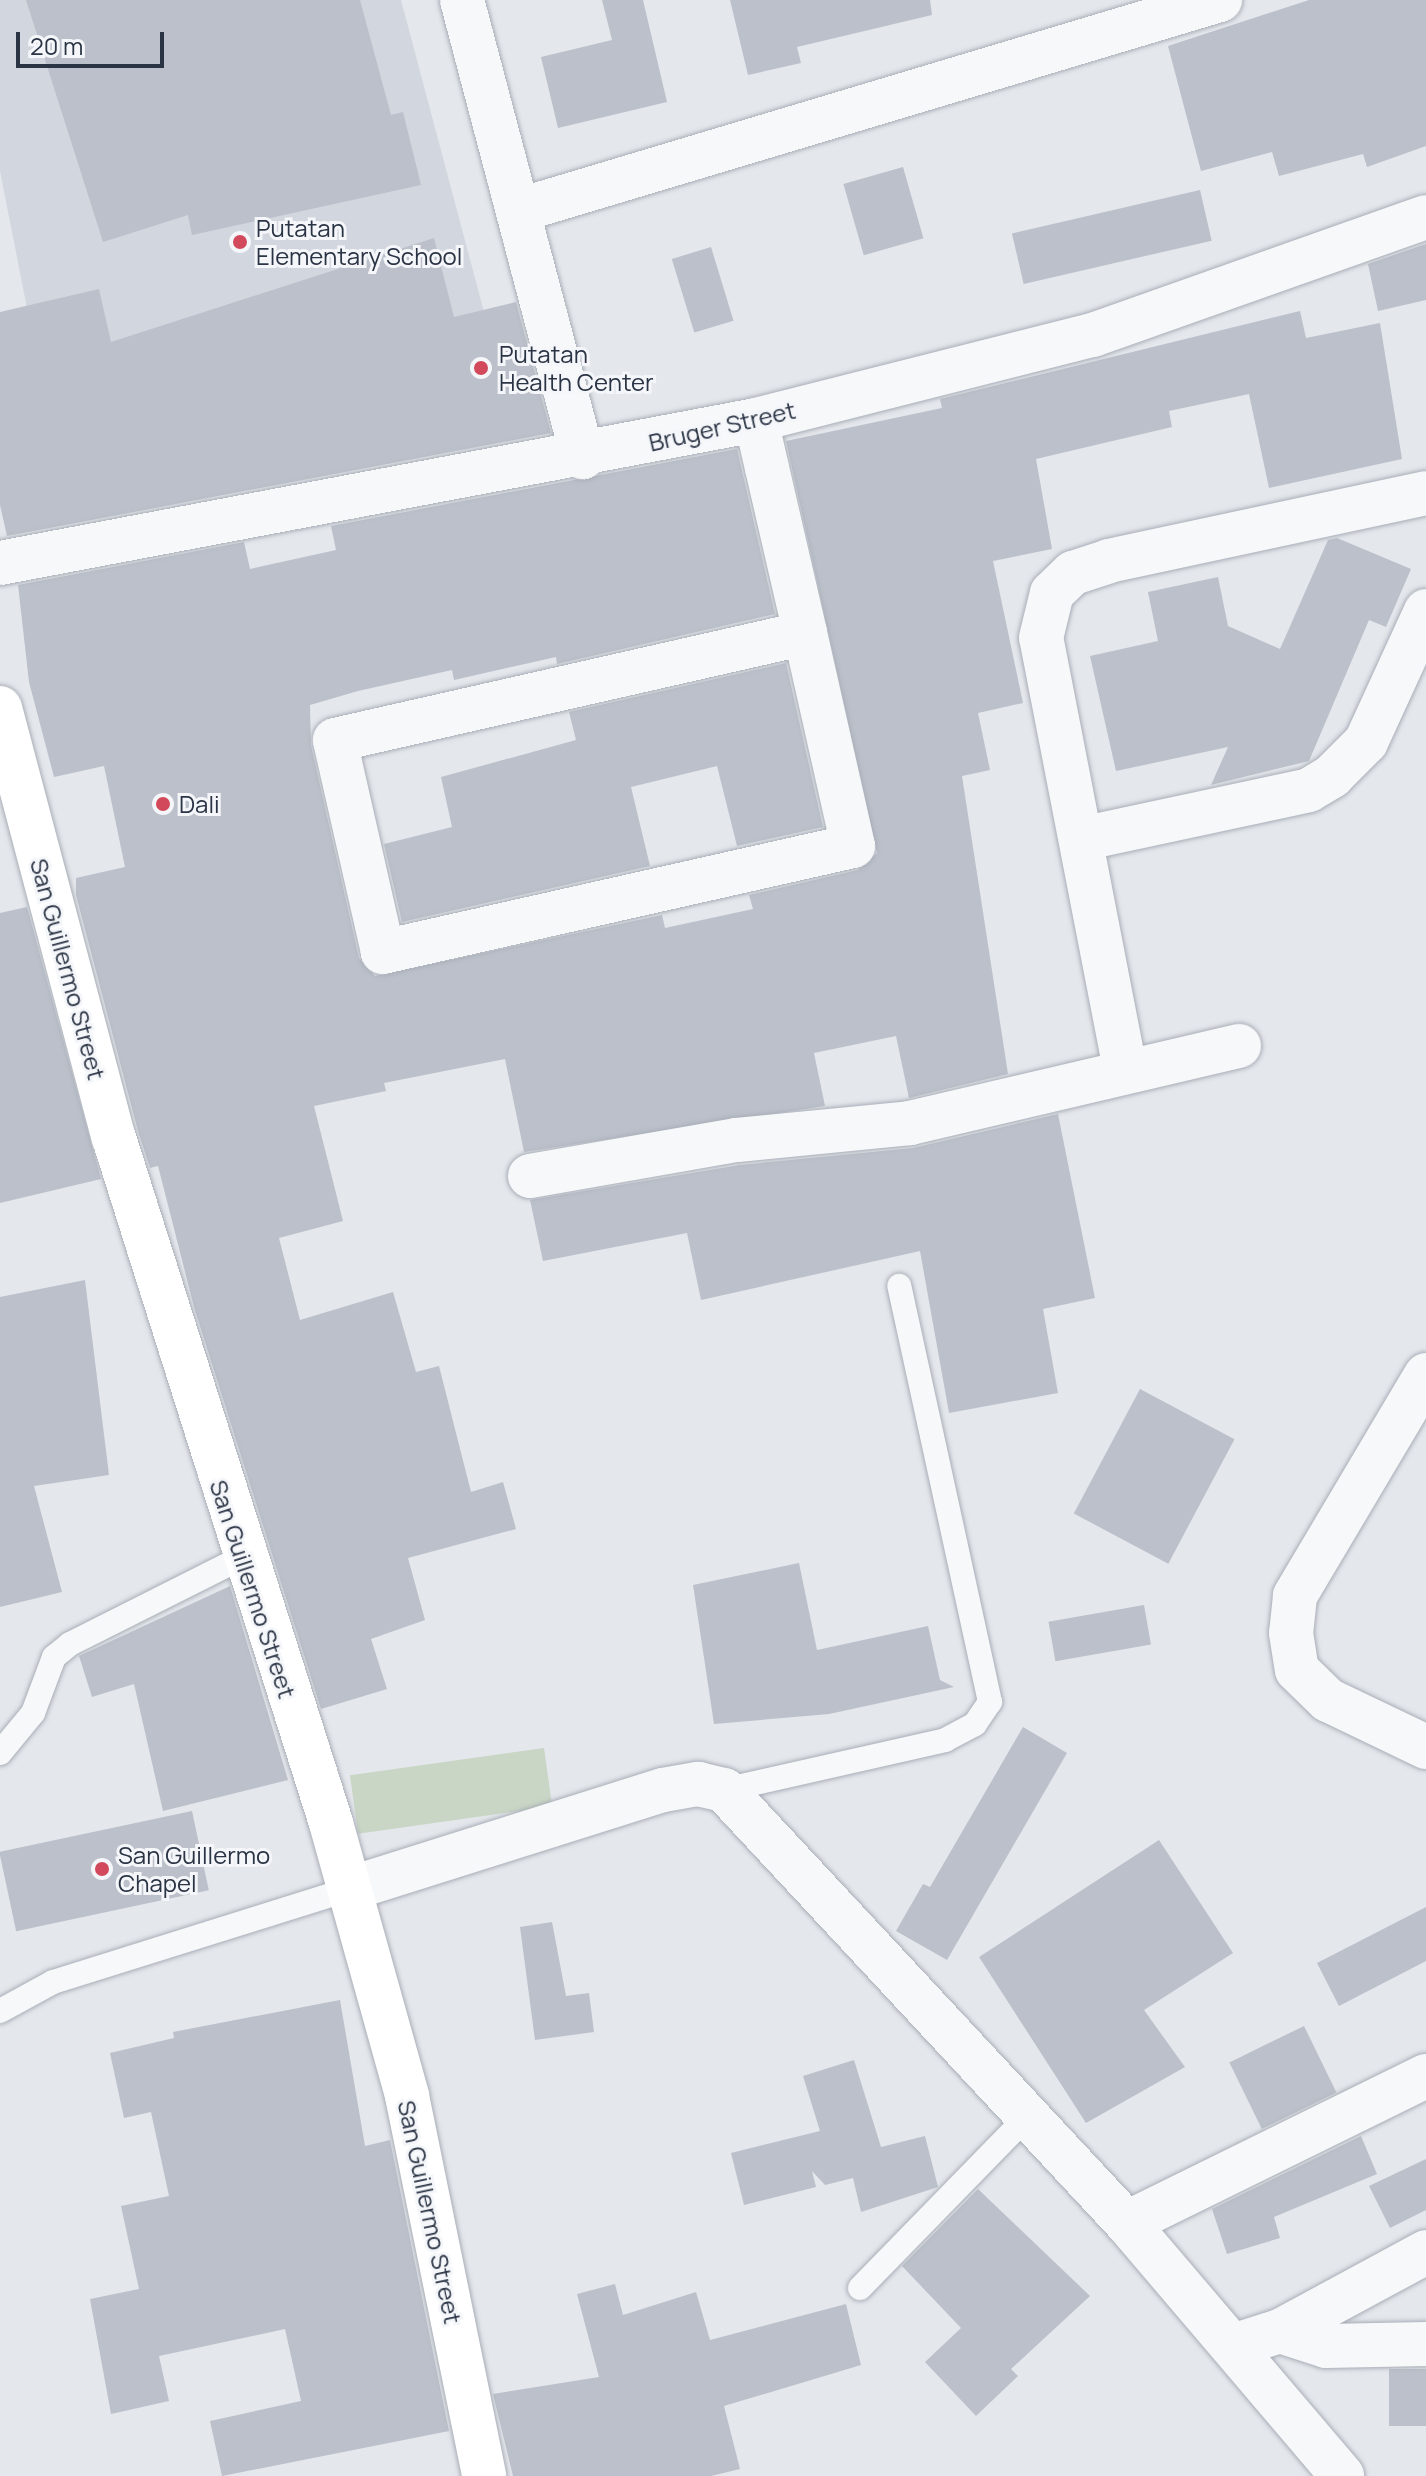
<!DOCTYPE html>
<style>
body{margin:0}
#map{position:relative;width:1426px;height:2476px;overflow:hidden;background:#e4e7ec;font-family:Manrope,sans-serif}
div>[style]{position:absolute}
.built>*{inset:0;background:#d2d6de}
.green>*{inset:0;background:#c9d6c5;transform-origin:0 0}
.building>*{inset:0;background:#bbc0ca;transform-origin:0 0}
.roads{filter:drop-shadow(0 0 2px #a9aeb7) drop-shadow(0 0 2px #a9aeb7)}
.service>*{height:24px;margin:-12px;padding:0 12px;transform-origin:12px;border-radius:12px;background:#f7f8fa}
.minor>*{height:44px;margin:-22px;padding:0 22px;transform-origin:22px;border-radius:22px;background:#f7f8fa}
.tertiary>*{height:44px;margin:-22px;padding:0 22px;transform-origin:22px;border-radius:22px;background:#f7f8fa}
.secondary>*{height:44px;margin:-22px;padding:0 22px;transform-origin:22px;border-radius:22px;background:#fff}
.dots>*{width:22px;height:22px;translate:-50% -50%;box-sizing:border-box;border:4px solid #f4f6f9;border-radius:50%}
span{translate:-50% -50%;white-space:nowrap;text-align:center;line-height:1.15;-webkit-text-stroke:6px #f4f6f9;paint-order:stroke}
.poi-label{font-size:24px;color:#2b3445}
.left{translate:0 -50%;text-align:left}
.street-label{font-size:24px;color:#2b3445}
.scale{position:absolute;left:16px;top:32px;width:148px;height:36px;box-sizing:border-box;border:4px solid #2b3445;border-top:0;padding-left:10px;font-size:24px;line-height:28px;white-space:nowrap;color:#2b3445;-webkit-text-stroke:6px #f4f6f9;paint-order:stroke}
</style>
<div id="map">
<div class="built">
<i style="clip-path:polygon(0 0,401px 0,484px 312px,53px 440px,0 171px)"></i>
</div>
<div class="green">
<i style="left:544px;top:1748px;width:59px;height:196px;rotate:82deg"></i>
</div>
<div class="building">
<i style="clip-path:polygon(26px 0,360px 0,391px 115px,403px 112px,421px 185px,192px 235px,188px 215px,103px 242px)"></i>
<i style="clip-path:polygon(602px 0,643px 0,667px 102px,558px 128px,541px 57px,612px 40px)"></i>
<i style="clip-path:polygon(730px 0,930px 0,932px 15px,797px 47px,801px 63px,748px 75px)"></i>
<i style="clip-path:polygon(1309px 0,1426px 0,1426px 146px,1367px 167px,1363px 154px,1279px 176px,1272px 152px,1201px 171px,1168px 46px)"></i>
<i style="left:903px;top:167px;width:74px;height:62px;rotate:74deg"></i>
<i style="left:1200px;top:190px;width:52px;height:193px;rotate:77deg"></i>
<i style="clip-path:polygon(434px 238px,454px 317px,516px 302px,551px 433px,7px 536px,0 505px,0 312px,99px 289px,111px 342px)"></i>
<i style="clip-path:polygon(1426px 244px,1426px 300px,1378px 311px,1368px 264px)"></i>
<i style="left:711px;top:247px;width:77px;height:41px;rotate:73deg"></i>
<i style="clip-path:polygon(1300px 311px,1306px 338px,1380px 323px,1402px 459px,1269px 488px,1249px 394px,1169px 411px,1172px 427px,1036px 459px,1052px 549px,993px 561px,1023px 703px,978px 713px,990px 770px,962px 776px,1008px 1074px,909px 1098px,896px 1036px,814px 1053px,825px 1106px,524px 1152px,505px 1059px,384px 1083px,386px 1091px,314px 1106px,343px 1221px,279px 1238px,300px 1320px,393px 1292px,416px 1372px,439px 1366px,471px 1492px,503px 1482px,516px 1529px,408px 1558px,425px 1620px,371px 1639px,387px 1689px,321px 1709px,194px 1307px,158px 1166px,150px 1168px,138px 1131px,76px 895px,76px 878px,125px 867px,104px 766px,54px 777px,29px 682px,18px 585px,244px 542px,250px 569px,336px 550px,331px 526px,737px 449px,775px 614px,557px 664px,556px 657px,454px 680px,452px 670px,358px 691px,310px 705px,311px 745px,359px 958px,375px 976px,662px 915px,665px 928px,753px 909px,749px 895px,858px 870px,877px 853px,786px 441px,942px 408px,940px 399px)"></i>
<i style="clip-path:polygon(1337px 538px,1411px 569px,1386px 627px,1369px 620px,1309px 761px,1211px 785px,1228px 747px,1116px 771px,1090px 656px,1158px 641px,1148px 592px,1218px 577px,1228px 626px,1280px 649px,1328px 540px)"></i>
<i style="clip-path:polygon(786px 663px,823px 827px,737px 846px,717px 766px,631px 787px,650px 866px,402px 922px,384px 844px,452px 827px,441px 777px,576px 740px,569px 712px)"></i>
<i style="clip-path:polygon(27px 907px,101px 1179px,0 1203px,0 913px)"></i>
<i style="clip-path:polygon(1058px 1114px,1095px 1298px,1043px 1309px,1058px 1393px,949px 1413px,920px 1251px,701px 1300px,687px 1233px,543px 1261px,530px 1200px,740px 1165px,913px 1148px)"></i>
<i style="clip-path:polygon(85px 1280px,109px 1475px,34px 1486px,62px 1592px,0 1607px,0 1297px)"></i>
<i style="left:1140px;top:1389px;width:107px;height:141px;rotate:28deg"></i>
<i style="clip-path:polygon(799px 1563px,817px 1650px,928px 1626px,940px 1680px,954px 1687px,829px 1714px,714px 1724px,693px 1585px)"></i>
<i style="clip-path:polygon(230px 1586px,288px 1780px,163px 1811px,134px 1684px,92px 1697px,79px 1656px)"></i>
<i style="left:1144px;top:1605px;width:40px;height:97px;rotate:80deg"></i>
<i style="clip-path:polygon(1023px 1727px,1067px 1753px,947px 1960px,896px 1931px,923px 1884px,930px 1887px)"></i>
<i style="left:192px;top:1811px;width:81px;height:197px;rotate:78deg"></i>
<i style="clip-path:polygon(1159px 1840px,1233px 1953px,1144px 2010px,1185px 2067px,1086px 2123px,979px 1957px)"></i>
<i style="clip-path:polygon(1426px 1907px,1426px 1961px,1339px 2006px,1317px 1963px)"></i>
<i style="clip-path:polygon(552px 1922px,566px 1996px,589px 1993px,594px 2032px,535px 2040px,520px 1927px)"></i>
<i style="clip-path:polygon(340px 2000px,365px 2146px,390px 2140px,449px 2431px,222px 2476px,210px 2421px,301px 2401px,285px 2329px,159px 2356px,169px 2401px,111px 2414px,90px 2299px,139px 2289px,121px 2206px,169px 2196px,151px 2112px,124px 2118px,110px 2053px,174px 2038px,173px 2032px)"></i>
<i style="left:1304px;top:2026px;width:74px;height:83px;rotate:64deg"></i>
<i style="clip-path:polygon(854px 2060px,881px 2147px,925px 2136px,938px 2187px,861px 2212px,853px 2178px,825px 2185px,812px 2171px,816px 2187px,744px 2205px,731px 2153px,820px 2131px,803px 2076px)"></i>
<i style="clip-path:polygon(1361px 2136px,1377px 2174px,1274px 2217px,1280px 2238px,1227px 2254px,1212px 2209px)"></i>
<i style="clip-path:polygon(1426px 2159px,1426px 2210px,1390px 2228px,1369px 2186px)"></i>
<i style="clip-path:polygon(978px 2189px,1090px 2296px,1011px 2369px,1018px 2376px,976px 2416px,925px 2362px,961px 2328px,902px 2266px)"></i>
<i style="clip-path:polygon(615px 2284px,623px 2315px,696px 2292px,710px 2340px,846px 2304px,861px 2365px,724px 2406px,740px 2469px,711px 2476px,513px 2476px,493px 2394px,599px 2377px,577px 2294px)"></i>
<i style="left:1426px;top:2369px;width:57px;height:37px;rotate:90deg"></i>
</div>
<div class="roads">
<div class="service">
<i style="left:0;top:1753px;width:52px;rotate:-50.5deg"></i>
<i style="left:33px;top:1713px;width:60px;rotate:-69.4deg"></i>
<i style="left:54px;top:1657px;width:21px;rotate:-39deg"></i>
<i style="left:70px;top:1644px;width:191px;rotate:-26.7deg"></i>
<i style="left:724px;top:1790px;width:227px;rotate:-12.7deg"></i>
<i style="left:945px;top:1740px;width:34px;rotate:-28deg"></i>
<i style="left:975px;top:1724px;width:27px;rotate:-56deg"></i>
<i style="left:990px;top:1702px;width:426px;rotate:-102.3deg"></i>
<i style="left:0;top:2011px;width:60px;rotate:-28.7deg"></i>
<i style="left:53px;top:1982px;width:310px;rotate:-17.4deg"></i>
<i style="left:860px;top:2288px;width:242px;rotate:-45.7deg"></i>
</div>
<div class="minor">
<i style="left:462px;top:0;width:473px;rotate:75.2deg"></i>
<i style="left:520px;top:210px;width:731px;rotate:-16.7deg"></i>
<i style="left:756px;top:420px;width:49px;rotate:77.1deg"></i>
<i style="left:767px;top:468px;width:169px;rotate:77deg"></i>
<i style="left:805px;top:633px;width:218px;rotate:77.3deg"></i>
<i style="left:853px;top:846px;width:482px;rotate:167.3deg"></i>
<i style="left:383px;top:952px;width:217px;rotate:-102.8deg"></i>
<i style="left:335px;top:740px;width:482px;rotate:-12.8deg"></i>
<i style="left:1081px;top:839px;width:233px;rotate:-12.1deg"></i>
<i style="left:1309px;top:790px;width:27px;rotate:-31deg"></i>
<i style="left:1332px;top:776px;width:48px;rotate:-45deg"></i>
<i style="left:1366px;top:742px;width:144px;rotate:-65.4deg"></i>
<i style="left:1125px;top:1069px;width:439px;rotate:-101deg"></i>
<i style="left:1041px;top:638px;width:46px;rotate:-76.3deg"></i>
<i style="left:1052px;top:593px;width:29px;rotate:-44deg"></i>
<i style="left:1073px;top:573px;width:38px;rotate:-18deg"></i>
<i style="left:1109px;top:561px;width:324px;rotate:-12.1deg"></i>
<i style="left:530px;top:1176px;width:210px;rotate:-9.9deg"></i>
<i style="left:737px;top:1140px;width:174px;rotate:-5.6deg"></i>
<i style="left:910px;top:1123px;width:338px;rotate:-13.2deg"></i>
<i style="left:1426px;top:1375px;width:257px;rotate:120.7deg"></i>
<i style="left:1295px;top:1596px;width:37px;rotate:96deg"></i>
<i style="left:1291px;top:1633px;width:37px;rotate:81deg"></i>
<i style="left:1297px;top:1670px;width:43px;rotate:44.1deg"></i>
<i style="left:1328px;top:1700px;width:109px;rotate:25.6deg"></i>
<i style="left:349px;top:1889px;width:329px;rotate:-17.5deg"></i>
<i style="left:663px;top:1790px;width:36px;rotate:-10deg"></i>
<i style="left:698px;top:1784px;width:27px;rotate:13deg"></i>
<i style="left:724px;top:1790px;width:592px;rotate:47.06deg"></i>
<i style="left:1127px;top:2223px;width:332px;rotate:49.6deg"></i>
<i style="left:1127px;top:2223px;width:333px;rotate:-26.2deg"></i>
<i style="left:1280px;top:2331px;width:48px;rotate:18.1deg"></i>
<i style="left:1326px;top:2346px;width:100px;rotate:-1.1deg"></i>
<i style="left:1236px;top:2345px;width:46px;rotate:-17.7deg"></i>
<i style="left:1280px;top:2331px;width:166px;rotate:-28.4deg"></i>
</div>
<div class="tertiary">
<i style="left:0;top:563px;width:769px;rotate:-10.71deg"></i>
<i style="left:756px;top:420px;width:348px;rotate:-14.2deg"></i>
<i style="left:1093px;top:335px;width:353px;rotate:-19.5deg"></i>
</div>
<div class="secondary">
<i style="left:0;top:708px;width:445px;rotate:75.2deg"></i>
<i style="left:114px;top:1138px;width:719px;rotate:72.42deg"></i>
<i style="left:331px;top:1823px;width:283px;rotate:74.4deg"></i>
<i style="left:407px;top:2096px;width:388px;rotate:78.5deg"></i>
</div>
</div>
<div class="dots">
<i style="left:240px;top:242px;background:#d1495b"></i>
<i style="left:481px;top:368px;background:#d1495b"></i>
<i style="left:163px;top:804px;background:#d1495b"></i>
<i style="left:102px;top:1869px;background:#d1495b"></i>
</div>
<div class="poi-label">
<span class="left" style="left:256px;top:242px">Putatan<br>Elementary School</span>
<span class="left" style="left:499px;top:368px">Putatan<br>Health Center</span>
<span class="left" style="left:179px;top:804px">Dali</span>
<span class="left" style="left:118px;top:1869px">San Guillermo<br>Chapel</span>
</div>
<div class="street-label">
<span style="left:722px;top:426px;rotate:-13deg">Bruger Street</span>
<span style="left:68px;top:969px;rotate:75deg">San Guillermo Street</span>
<span style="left:253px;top:1589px;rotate:72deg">San Guillermo Street</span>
<span style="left:430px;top:2212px;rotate:78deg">San Guillermo Street</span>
</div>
<div class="scale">20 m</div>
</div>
